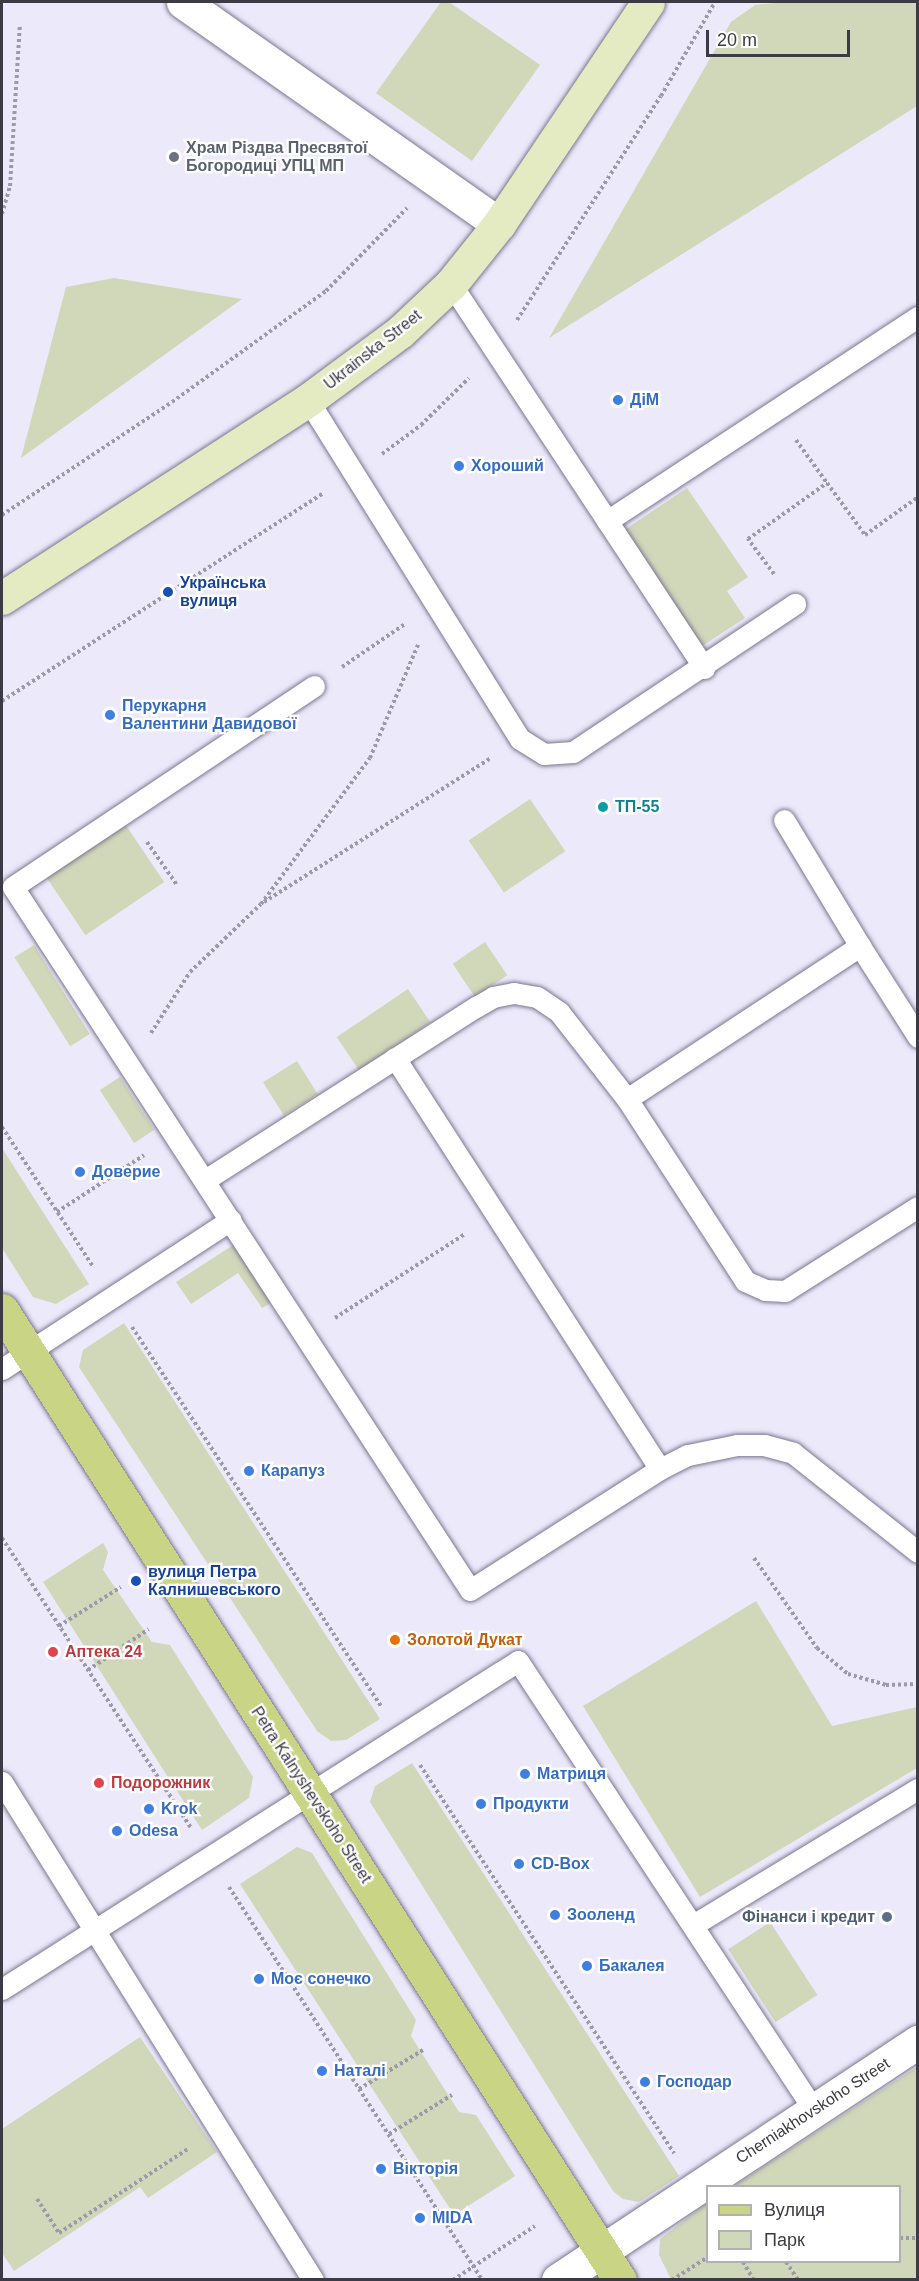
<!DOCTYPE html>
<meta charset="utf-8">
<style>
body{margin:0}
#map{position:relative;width:919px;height:2281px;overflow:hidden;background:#ece9fb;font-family:Arial,sans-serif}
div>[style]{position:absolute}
.green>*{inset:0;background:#d1d7b9;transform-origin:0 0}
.path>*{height:4px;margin-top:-2px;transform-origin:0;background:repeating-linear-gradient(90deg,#9c99a8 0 3px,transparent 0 6px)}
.roads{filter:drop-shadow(0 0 2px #7c7690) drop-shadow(0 0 2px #7c7690)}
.lane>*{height:21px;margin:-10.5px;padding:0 10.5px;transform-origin:10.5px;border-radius:10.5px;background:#fff}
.street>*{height:33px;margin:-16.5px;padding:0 16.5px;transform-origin:16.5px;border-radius:16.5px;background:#fff}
.secondary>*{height:33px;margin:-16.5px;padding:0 16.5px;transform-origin:16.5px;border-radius:16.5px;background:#e4eac2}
.primary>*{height:33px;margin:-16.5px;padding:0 16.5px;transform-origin:16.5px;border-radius:16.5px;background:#c9d485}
.dots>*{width:16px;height:16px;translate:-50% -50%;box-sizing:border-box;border:3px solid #fff;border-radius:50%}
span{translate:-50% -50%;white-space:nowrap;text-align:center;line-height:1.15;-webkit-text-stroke:4.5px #fff;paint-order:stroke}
.worship-label{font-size:16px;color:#5b616d;font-weight:700}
.left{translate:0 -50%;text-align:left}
.street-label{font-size:16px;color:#3c3a45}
.shop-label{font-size:16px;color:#366cbe;font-weight:700}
.transit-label{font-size:16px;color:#164399;font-weight:700}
.culture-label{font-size:16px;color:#0d838f;font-weight:700}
.food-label{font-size:16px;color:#c56008;font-weight:700}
.health-label{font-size:16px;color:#be3a42;font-weight:700}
.service-label{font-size:16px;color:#4e5e75;font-weight:700}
.right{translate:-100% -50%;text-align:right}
.frame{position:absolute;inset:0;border:3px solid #3c3a45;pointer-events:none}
.legend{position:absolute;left:706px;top:2185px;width:195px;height:78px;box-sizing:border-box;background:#fff;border:2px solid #b1b0b5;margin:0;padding:8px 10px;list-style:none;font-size:18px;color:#3c3a45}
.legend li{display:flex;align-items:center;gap:12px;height:30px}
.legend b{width:30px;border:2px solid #b1b0b5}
.scale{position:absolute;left:706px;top:30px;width:144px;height:27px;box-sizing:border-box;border:3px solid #3c3a45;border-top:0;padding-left:8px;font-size:18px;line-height:21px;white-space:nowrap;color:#3c3a45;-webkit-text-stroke:4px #fff;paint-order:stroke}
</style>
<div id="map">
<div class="green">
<i style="clip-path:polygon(441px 2px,449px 2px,540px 65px,472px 161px,376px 93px)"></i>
<i style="clip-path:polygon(785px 2px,917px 3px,917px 106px,549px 338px,731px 22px,755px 5px)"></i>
<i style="clip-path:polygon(114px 278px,242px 299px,21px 458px,66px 287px)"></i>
<i style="clip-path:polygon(687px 488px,748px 577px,727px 591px,745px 618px,702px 646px,623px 531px)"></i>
<i style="left:530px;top:799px;width:63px;height:74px;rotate:56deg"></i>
<i style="left:125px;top:824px;width:70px;height:95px;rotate:56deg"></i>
<i style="left:485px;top:942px;width:40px;height:39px;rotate:56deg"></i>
<i style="left:34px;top:945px;width:105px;height:23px;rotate:58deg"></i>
<i style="left:408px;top:989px;width:40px;height:86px;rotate:56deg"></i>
<i style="left:297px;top:1061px;width:39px;height:40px;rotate:58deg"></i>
<i style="left:120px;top:1077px;width:63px;height:24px;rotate:57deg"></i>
<i style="clip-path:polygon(2px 1148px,89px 1284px,56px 1304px,33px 1297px,2px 1248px)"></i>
<i style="clip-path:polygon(241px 1240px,279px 1298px,262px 1308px,238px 1273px,191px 1304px,176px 1282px)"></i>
<i style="clip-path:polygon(124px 1323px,380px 1719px,346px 1740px,331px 1741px,317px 1731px,79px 1367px,83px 1350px)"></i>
<i style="clip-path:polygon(103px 1543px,108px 1552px,103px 1570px,152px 1642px,170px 1645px,253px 1777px,249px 1798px,202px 1830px,43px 1582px)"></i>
<i style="clip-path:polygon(756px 1601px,832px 1726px,917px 1707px,917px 1768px,700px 1897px,583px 1706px)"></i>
<i style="clip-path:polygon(412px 1763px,679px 2176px,639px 2202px,623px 2199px,613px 2191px,370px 1802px,375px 1786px)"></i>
<i style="clip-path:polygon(297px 1847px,312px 1853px,416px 2020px,411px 2036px,459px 2112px,476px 2115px,515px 2176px,454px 2215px,240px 1884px)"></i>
<i style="left:770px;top:1922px;width:87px;height:50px;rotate:57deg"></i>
<i style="clip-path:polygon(140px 2037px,217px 2152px,148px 2198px,140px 2187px,14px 2271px,2px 2253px,2px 2129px)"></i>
<i style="clip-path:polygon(917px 2067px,917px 2279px,671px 2279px,659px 2255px,660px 2239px,707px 2203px,708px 2262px,900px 2262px,900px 2186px,734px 2186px)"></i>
</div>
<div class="path">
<i style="left:2px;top:214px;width:29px;rotate:-74deg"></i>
<i style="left:10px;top:186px;width:162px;rotate:-86.5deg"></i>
<i style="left:517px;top:320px;width:266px;rotate:-57.3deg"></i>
<i style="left:661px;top:96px;width:108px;rotate:-60.1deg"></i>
<i style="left:796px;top:440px;width:53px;rotate:54.2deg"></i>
<i style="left:382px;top:454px;width:49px;rotate:-36.6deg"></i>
<i style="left:421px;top:425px;width:67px;rotate:-44.4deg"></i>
<i style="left:2px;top:515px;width:204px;rotate:-33.6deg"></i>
<i style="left:172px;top:402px;width:190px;rotate:-35.8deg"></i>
<i style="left:326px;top:291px;width:116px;rotate:-45.7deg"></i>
<i style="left:774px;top:574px;width:44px;rotate:-126.6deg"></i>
<i style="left:748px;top:539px;width:97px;rotate:-35.3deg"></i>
<i style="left:827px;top:483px;width:64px;rotate:53.8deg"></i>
<i style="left:865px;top:535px;width:65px;rotate:-35.6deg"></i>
<i style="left:342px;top:667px;width:76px;rotate:-34.3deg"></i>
<i style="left:2px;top:701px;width:383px;rotate:-32.9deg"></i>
<i style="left:147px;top:842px;width:52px;rotate:55.1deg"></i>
<i style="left:264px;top:902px;width:269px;rotate:-32.4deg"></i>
<i style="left:151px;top:1033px;width:72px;rotate:-57.4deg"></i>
<i style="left:190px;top:972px;width:98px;rotate:-43.8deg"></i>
<i style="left:261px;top:904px;width:182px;rotate:-53.3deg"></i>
<i style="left:370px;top:758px;width:123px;rotate:-67deg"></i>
<i style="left:2px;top:1127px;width:168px;rotate:56.9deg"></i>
<i style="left:57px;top:1212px;width:104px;rotate:-33.2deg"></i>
<i style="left:335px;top:1318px;width:155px;rotate:-32.9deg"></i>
<i style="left:132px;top:1327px;width:455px;rotate:56.7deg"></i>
<i style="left:2px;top:1538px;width:346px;rotate:56.9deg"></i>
<i style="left:754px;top:1558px;width:110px;rotate:55deg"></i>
<i style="left:817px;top:1648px;width:40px;rotate:40deg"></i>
<i style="left:848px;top:1674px;width:40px;rotate:16deg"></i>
<i style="left:886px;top:1685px;width:32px;rotate:-2deg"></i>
<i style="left:59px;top:1626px;width:73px;rotate:-32.2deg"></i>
<i style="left:88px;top:1670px;width:73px;rotate:-33.9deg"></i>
<i style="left:420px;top:1765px;width:464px;rotate:56.8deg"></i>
<i style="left:229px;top:1887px;width:467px;rotate:57.2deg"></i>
<i style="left:359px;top:2089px;width:75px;rotate:-31.4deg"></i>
<i style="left:389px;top:2134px;width:74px;rotate:-31.8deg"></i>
<i style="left:37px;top:2199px;width:40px;rotate:57.1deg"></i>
<i style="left:59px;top:2233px;width:154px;rotate:-33.1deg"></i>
<i style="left:900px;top:2238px;width:18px"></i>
<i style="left:743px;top:2262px;width:21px;rotate:59deg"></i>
<i style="left:786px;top:2262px;width:22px;rotate:56deg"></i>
<i style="left:453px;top:2280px;width:98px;rotate:-33.4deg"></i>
<i style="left:672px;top:2280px;width:43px;rotate:-32.6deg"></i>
</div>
<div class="roads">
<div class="lane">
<i style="left:451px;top:284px;width:460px;rotate:56.6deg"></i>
<i style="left:308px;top:400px;width:400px;rotate:58deg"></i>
<i style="left:520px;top:739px;width:28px;rotate:32deg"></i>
<i style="left:544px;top:754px;width:29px;rotate:-4deg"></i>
<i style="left:573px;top:752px;width:267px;rotate:-33.7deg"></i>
<i style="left:607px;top:521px;width:372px;rotate:-33.3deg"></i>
<i style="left:314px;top:686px;width:362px;rotate:146.3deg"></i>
<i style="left:13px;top:887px;width:838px;rotate:56.97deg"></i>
<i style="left:470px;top:1590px;width:225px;rotate:-32.5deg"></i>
<i style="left:660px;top:1469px;width:31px;rotate:-27deg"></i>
<i style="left:688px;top:1455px;width:50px;rotate:-11.5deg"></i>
<i style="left:737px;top:1445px;width:27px"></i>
<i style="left:764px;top:1445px;width:30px;rotate:15deg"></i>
<i style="left:793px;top:1453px;width:159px;rotate:38.4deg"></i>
<i style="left:860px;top:946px;width:108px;rotate:57.5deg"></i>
<i style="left:395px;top:1058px;width:489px;rotate:57.2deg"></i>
<i style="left:627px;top:1099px;width:279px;rotate:-33.3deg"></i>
<i style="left:860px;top:946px;width:147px;rotate:-121.1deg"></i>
<i style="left:205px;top:1180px;width:322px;rotate:-32.6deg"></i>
<i style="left:476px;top:1007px;width:20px;rotate:-30deg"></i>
<i style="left:493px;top:997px;width:21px;rotate:-11deg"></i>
<i style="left:514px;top:993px;width:23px;rotate:10deg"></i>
<i style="left:537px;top:997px;width:27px;rotate:34deg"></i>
<i style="left:559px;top:1012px;width:110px;rotate:52deg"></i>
<i style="left:627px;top:1099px;width:217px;rotate:57deg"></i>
<i style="left:745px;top:1281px;width:22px;rotate:24deg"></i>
<i style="left:765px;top:1290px;width:20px;rotate:3deg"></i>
<i style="left:785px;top:1291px;width:157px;rotate:-32.3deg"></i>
<i style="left:2px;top:1369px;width:273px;rotate:-33.1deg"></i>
<i style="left:2px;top:1782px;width:587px;rotate:58.02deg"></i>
<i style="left:693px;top:1925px;width:263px;rotate:-31.2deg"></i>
<i style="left:2px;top:1989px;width:611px;rotate:-32.44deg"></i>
<i style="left:518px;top:1661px;width:538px;rotate:56.61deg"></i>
</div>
<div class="street">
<i style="left:183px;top:2px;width:386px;rotate:35.1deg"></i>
<i style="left:558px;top:2280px;width:432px;rotate:-33.5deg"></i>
</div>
<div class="secondary">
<i style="left:2px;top:598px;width:364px;rotate:-32.9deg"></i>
<i style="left:308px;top:400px;width:114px;rotate:-36.5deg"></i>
<i style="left:400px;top:332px;width:70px;rotate:-43.3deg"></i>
<i style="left:451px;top:284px;width:77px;rotate:-51.3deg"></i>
<i style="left:499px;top:224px;width:267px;rotate:-56.1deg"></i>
</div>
<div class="primary">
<i style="left:2px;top:1310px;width:1150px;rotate:57.5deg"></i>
</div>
</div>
<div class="dots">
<i style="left:174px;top:157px;background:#6b7280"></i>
<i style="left:618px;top:400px;background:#3f7fe0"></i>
<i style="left:459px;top:466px;background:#3f7fe0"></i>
<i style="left:168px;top:592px;background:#1a4fb4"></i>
<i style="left:110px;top:715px;background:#3f7fe0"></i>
<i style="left:603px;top:807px;background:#0f9aa8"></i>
<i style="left:80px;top:1172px;background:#3f7fe0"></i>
<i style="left:249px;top:1471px;background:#3f7fe0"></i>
<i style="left:136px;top:1581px;background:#1a4fb4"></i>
<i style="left:395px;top:1640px;background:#e8710a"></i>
<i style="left:53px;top:1652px;background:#e0444e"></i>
<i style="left:525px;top:1774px;background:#3f7fe0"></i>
<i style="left:99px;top:1783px;background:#e0444e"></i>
<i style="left:481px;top:1804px;background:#3f7fe0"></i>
<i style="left:149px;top:1809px;background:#3f7fe0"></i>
<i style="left:117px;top:1831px;background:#3f7fe0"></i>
<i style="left:519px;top:1864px;background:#3f7fe0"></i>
<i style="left:555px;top:1915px;background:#3f7fe0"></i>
<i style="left:887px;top:1917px;background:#5c6f8a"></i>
<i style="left:587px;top:1966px;background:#3f7fe0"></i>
<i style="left:259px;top:1979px;background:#3f7fe0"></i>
<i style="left:322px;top:2071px;background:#3f7fe0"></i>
<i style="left:645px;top:2082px;background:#3f7fe0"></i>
<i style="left:381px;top:2169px;background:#3f7fe0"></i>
<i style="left:420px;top:2218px;background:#3f7fe0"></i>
</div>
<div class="worship-label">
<span class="left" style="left:186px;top:157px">Храм Різдва Пресвятої<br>Богородиці УПЦ МП</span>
</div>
<div class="street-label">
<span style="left:373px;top:350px;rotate:-38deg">Ukrainska Street</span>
<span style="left:311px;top:1795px;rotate:57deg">Petra Kalnyshevskoho Street</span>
<span style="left:813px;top:2111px;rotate:-33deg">Cherniakhovskoho Street</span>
</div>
<div class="shop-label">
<span class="left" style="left:630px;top:400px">ДіМ</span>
<span class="left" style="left:471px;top:466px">Хороший</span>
<span class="left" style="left:122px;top:715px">Перукарня<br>Валентини Давидової</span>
<span class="left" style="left:92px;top:1172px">Доверие</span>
<span class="left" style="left:261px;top:1471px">Карапуз</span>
<span class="left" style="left:537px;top:1774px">Матриця</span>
<span class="left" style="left:493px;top:1804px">Продукти</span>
<span class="left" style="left:161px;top:1809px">Krok</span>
<span class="left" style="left:129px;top:1831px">Odesa</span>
<span class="left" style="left:531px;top:1864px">CD-Box</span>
<span class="left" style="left:567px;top:1915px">Зооленд</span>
<span class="left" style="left:599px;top:1966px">Бакалея</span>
<span class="left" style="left:271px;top:1979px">Моє сонечко</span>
<span class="left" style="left:334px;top:2071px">Наталі</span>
<span class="left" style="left:657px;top:2082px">Господар</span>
<span class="left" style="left:393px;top:2169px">Вікторія</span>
<span class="left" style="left:432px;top:2218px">MIDA</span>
</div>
<div class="transit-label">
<span class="left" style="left:180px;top:592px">Українська<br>вулиця</span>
<span class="left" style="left:148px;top:1581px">вулиця Петра<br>Калнишевського</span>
</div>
<div class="culture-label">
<span class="left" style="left:615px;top:807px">ТП-55</span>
</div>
<div class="food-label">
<span class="left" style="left:407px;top:1640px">Золотой Дукат</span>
</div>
<div class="health-label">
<span class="left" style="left:65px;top:1652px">Аптека 24</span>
<span class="left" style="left:111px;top:1783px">Подорожник</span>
</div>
<div class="service-label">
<span class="right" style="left:875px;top:1917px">Фінанси і кредит</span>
</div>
<div class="frame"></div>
<ul class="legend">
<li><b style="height:8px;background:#c9d485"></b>Вулиця</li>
<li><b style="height:16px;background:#d1d7b9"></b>Парк</li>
</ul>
<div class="scale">20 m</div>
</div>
